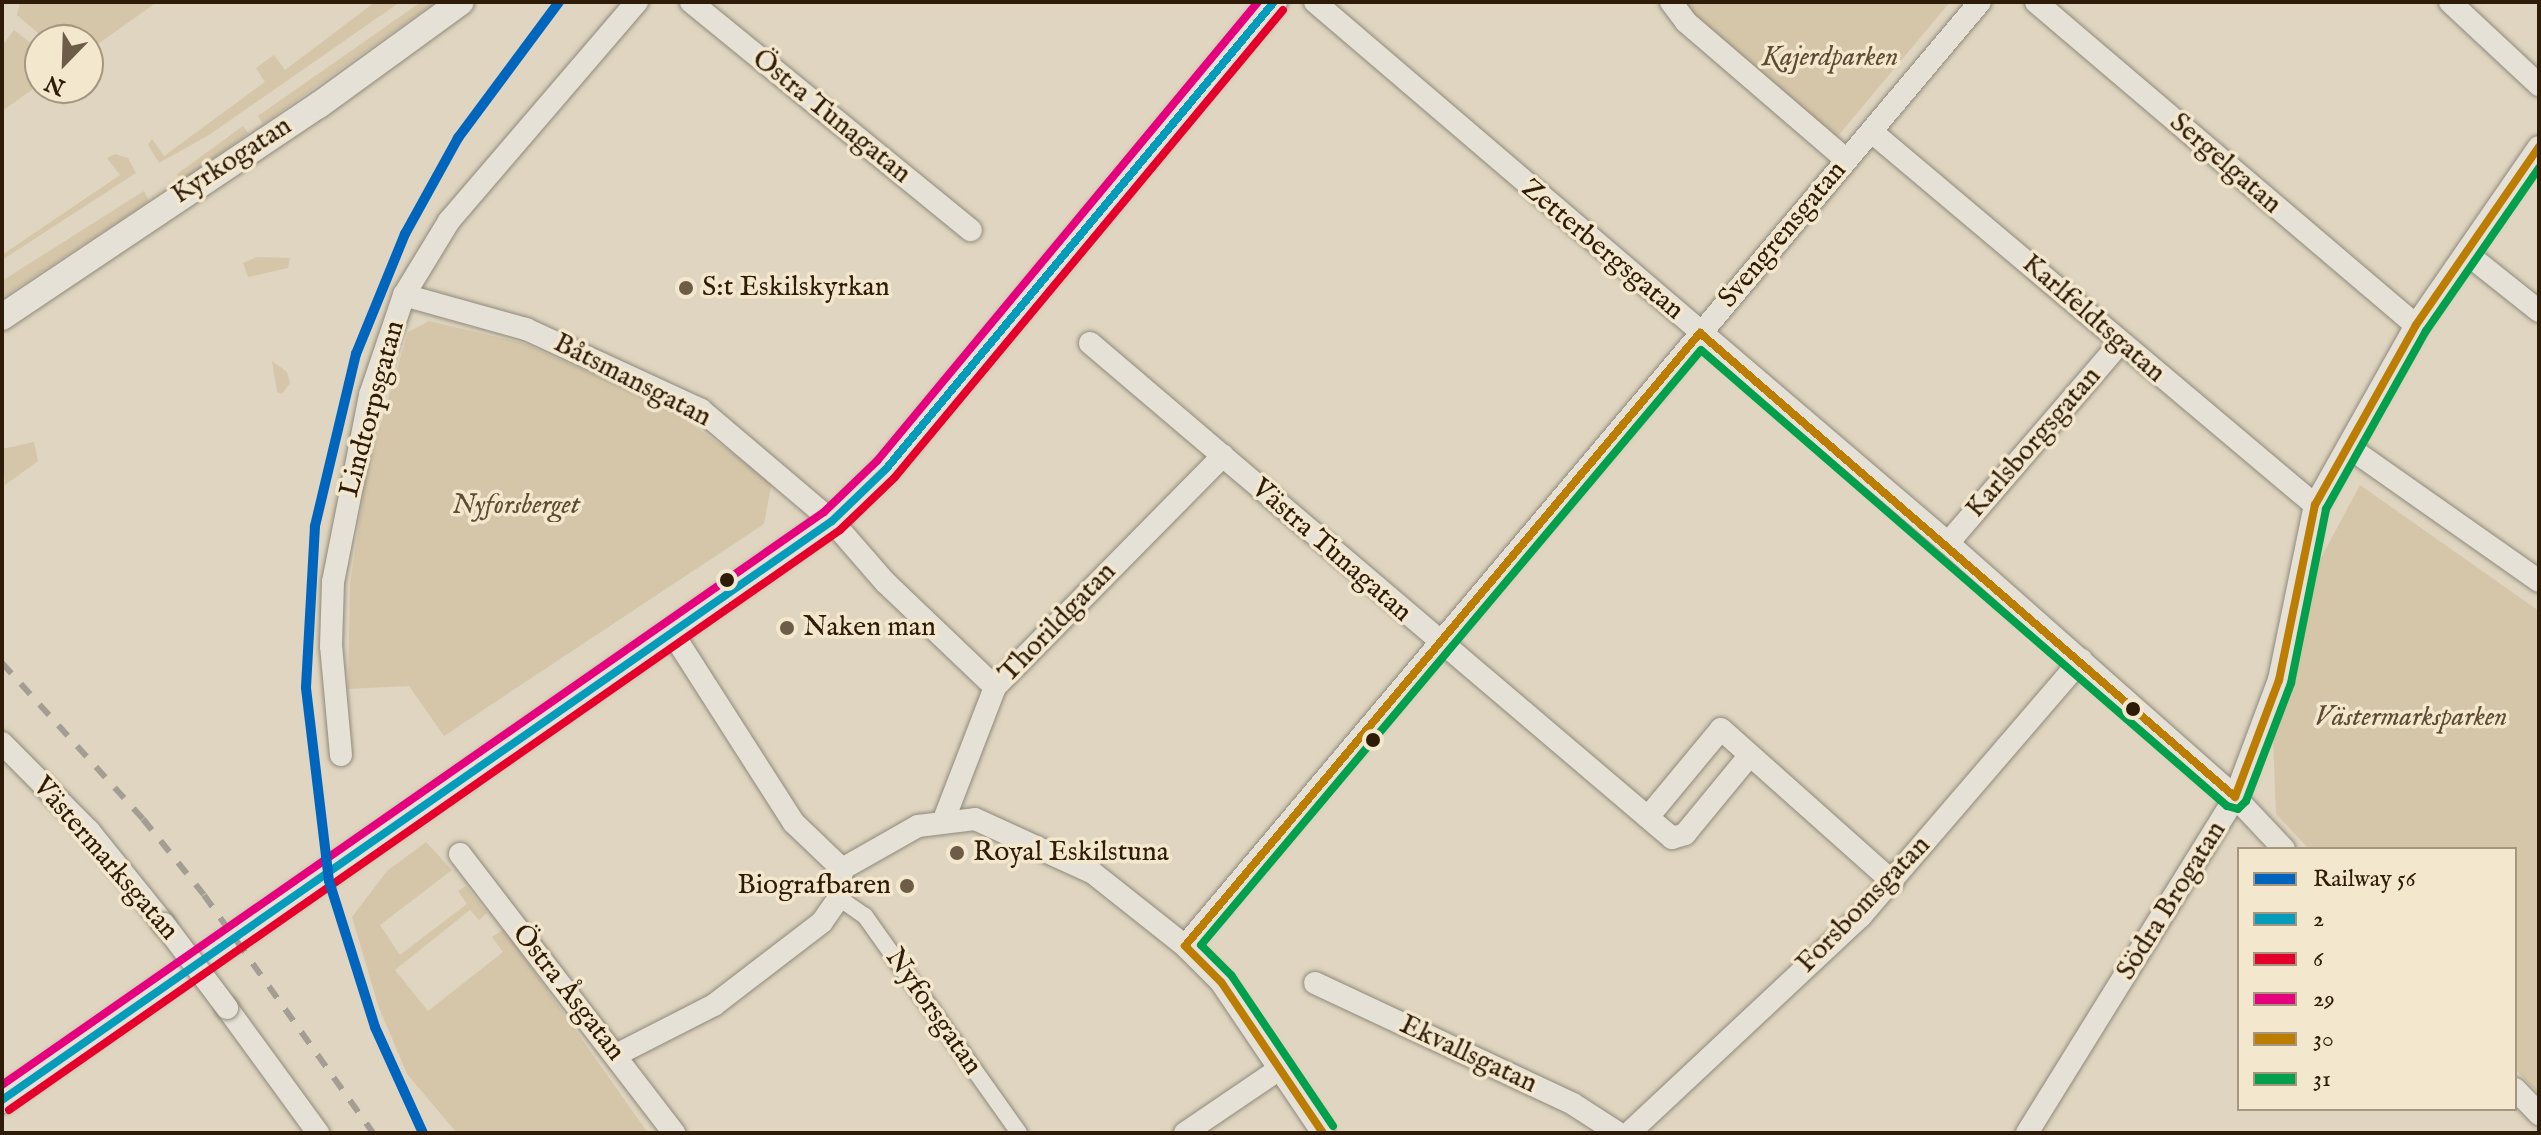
<!DOCTYPE html>
<meta charset="utf-8">
<style>
body{margin:0}
#map{position:relative;width:2541px;height:1135px;overflow:hidden;background:#dfd5c0;font-family:"IM FELL English",serif}
div>[style]{position:absolute}
.green>*{inset:0;background:#d5c6a9;transform-origin:0 0}
.roads{filter:drop-shadow(0 0 2px #90897a) drop-shadow(0 0 2px #90897a)}
.pedestrian>*{height:16px;margin:-8px;padding:0 8px;transform-origin:8px;border-radius:8px;background:#e6e1d6}
.minor>*{height:22px;margin:-11px;padding:0 11px;transform-origin:11px;border-radius:11px;background:#e6e1d6}
.tertiary>*{height:26px;margin:-13px;padding:0 13px;transform-origin:13px;border-radius:13px;background:#e6e1d6}
.rail>*{height:6px;margin-top:-3px;transform-origin:0;background:repeating-linear-gradient(90deg,#a49d93 0 14px,transparent 0 28px)}
.bridges{filter:drop-shadow(0 0 2px #90897a) drop-shadow(0 0 2px #90897a)}
.minor-bridge>*{height:22px;margin:-11px;padding:0 11px;transform-origin:11px;border-radius:11px;background:#e6e1d6}
.bus-1>*{height:8px;margin:-4px;padding:0 4px;transform-origin:4px;border-radius:4px;background:#059bba}
.bus-2>*{height:8px;margin:-4px;padding:0 4px;transform-origin:4px;border-radius:4px;background:#e4002b}
.bus-3>*{height:8px;margin:-4px;padding:0 4px;transform-origin:4px;border-radius:4px;background:#e5007d}
.bus-4>*{height:8px;margin:-4px;padding:0 4px;transform-origin:4px;border-radius:4px;background:#bb7d02}
.bus-5>*{height:8px;margin:-4px;padding:0 4px;transform-origin:4px;border-radius:4px;background:#029f4d}
.rail-1>*{height:10px;margin:-5px;padding:0 5px;transform-origin:5px;border-radius:5px;background:#0065bd}
.dots>*{width:22px;height:22px;translate:-50% -50%;box-sizing:border-box;border:4px solid #f3e7ce;border-radius:50%}
span{translate:-50% -50%;white-space:nowrap;text-align:center;line-height:1.15;-webkit-text-stroke:7px #f3e7ce;paint-order:stroke}
.park-label{font-size:28px;color:#5e4b33;font-style:italic}
.street-label{font-size:28px;color:#2f1c08}
.poi-label{font-size:28px;color:#2f1c08}
.left{translate:0 -50%;text-align:left}
.right{translate:-100% -50%;text-align:right}
.frame{position:absolute;inset:0;border:4px solid #2f1c08;pointer-events:none}
.legend{position:absolute;left:2237px;top:847px;width:280px;height:264px;box-sizing:border-box;background:#f3e7ce;border:2px solid #a5967f;margin:0;padding:10px 14px;list-style:none;font-size:24px;color:#2f1c08}
.legend li{display:flex;align-items:center;gap:16px;height:40px}
.legend b{width:40px;border:2px solid #a5967f}
.north{position:absolute;left:24px;top:24px;width:80px;height:80px;box-sizing:border-box;background:#f3e7ce;border:2px solid #a5967f;border-radius:50%;rotate:203deg;font-size:22px;font-weight:700;line-height:32px;text-align:center;color:#2f1c08}
.north::after{content:'';display:block;margin:auto;width:28px;height:36px;background:#6d5d48;clip-path:polygon(50% 0,100% 100%,50% 72%,0 100%)}
</style>
<div id="map">
<div class="green">
<i style="clip-path:polygon(20px 2px,157px 2px,88px 51px,88px 40px,46px 40px,17px 15px)"></i>
<i style="clip-path:polygon(375px 2px,400px 2px,209px 135px,159px 163px,148px 145px,152px 139px,164px 156px,265px 82px,256px 68px,274px 55px,285px 70px)"></i>
<i style="clip-path:polygon(421px 2px,435px 2px,263px 124px,258px 116px)"></i>
<i style="clip-path:polygon(1687px 2px,1950px 2px,1837px 137px,1696px 18px)"></i>
<i style="clip-path:polygon(14px 30px,40px 50px,40px 84px,2px 111px,2px 46px)"></i>
<i style="left:243px;top:126px;width:9px;height:82px;rotate:54deg"></i>
<i style="clip-path:polygon(115px 154px,128px 158px,136px 173px,2px 260px,2px 255px,120px 175px,107px 158px)"></i>
<i style="clip-path:polygon(144px 191px,149px 201px,2px 298px,2px 281px)"></i>
<i style="clip-path:polygon(257px 257px,290px 258px,288px 268px,248px 277px,243px 263px)"></i>
<i style="clip-path:polygon(429px 321px,523px 343px,670px 409px,772px 481px,764px 524px,444px 736px,409px 686px,348px 689px,350px 585px,367px 471px,408px 332px)"></i>
<i style="clip-path:polygon(272px 361px,287px 372px,290px 383px,282px 394px,277px 392px)"></i>
<i style="clip-path:polygon(34px 442px,38px 461px,5px 485px,2px 449px)"></i>
<i style="clip-path:polygon(2360px 485px,2539px 611px,2539px 1094px,2515px 1069px,2515px 849px,2309px 849px,2276px 814px,2273px 739px,2315px 569px)"></i>
<i style="clip-path:polygon(426px 842px,452px 870px,380px 925px,400px 955px,467px 904px,458px 891px,466px 886px,487px 913px,479px 920px,470px 910px,395px 970px,428px 1011px,503px 952px,492px 937px,504px 929px,648px 1133px,457px 1133px,407px 1074px,378px 1005px,352px 917px,387px 871px)"></i>
</div>
<div class="roads">
<div class="pedestrian">
<i style="left:839px;top:898px;width:32px;rotate:35deg"></i>
<i style="left:865px;top:916px;width:266px;rotate:54.6deg"></i>
</div>
<div class="minor">
<i style="left:691px;top:2px;width:361px;rotate:39.2deg"></i>
<i style="left:1315px;top:2px;width:833px;rotate:40.52deg"></i>
<i style="left:1948px;top:543px;width:383px;rotate:41.5deg"></i>
<i style="left:2235px;top:797px;width:71px;rotate:46.7deg"></i>
<i style="left:1671px;top:2px;width:25px;rotate:53deg"></i>
<i style="left:1686px;top:22px;width:210px;rotate:40.7deg"></i>
<i style="left:2036px;top:2px;width:499px;rotate:40.4deg"></i>
<i style="left:2450px;top:2px;width:122px;rotate:43deg"></i>
<i style="left:1872px;top:132px;width:579px;rotate:40.1deg"></i>
<i style="left:2466px;top:253px;width:93px;rotate:38.5deg"></i>
<i style="left:404px;top:295px;width:127px;rotate:15.6deg"></i>
<i style="left:526px;top:329px;width:193px;rotate:24.8deg"></i>
<i style="left:701px;top:410px;width:172px;rotate:40.3deg"></i>
<i style="left:832px;top:521px;width:81px;rotate:49deg"></i>
<i style="left:885px;top:582px;width:152px;rotate:43.7deg"></i>
<i style="left:1090px;top:343px;width:764px;rotate:40.38deg"></i>
<i style="left:1672px;top:838px;width:14px;rotate:-17deg"></i>
<i style="left:1685px;top:834px;width:102px;rotate:-50.6deg"></i>
<i style="left:2350px;top:448px;width:231px;rotate:35.1deg"></i>
<i style="left:1948px;top:543px;width:264px;rotate:-49.3deg"></i>
<i style="left:673px;top:634px;width:224px;rotate:57.4deg"></i>
<i style="left:794px;top:823px;width:66px;rotate:43.8deg"></i>
<i style="left:2px;top:743px;width:124px;rotate:45.3deg"></i>
<i style="left:89px;top:831px;width:119px;rotate:51.1deg"></i>
<i style="left:341px;top:755px;width:109px;rotate:-95.2deg"></i>
<i style="left:331px;top:646px;width:64px;rotate:-88.2deg"></i>
<i style="left:333px;top:582px;width:191px;rotate:-78.8deg"></i>
<i style="left:370px;top:395px;width:106px;rotate:-71.2deg"></i>
<i style="left:404px;top:295px;width:87px;rotate:-58.7deg"></i>
<i style="left:449px;top:221px;width:289px;rotate:-49.4deg"></i>
<i style="left:1648px;top:817px;width:114px;rotate:-50.3deg"></i>
<i style="left:1721px;top:729px;width:230px;rotate:41.7deg"></i>
<i style="left:943px;top:822px;width:145px;rotate:-68.9deg"></i>
<i style="left:995px;top:687px;width:325px;rotate:-45.4deg"></i>
<i style="left:460px;top:854px;width:352px;rotate:52.5deg"></i>
<i style="left:842px;top:869px;width:87px;rotate:-29.5deg"></i>
<i style="left:918px;top:826px;width:57px;rotate:-7deg"></i>
<i style="left:975px;top:819px;width:130px;rotate:24.6deg"></i>
<i style="left:1093px;top:873px;width:117px;rotate:38.4deg"></i>
<i style="left:1185px;top:946px;width:51px;rotate:45deg"></i>
<i style="left:1221px;top:982px;width:182px;rotate:56deg"></i>
<i style="left:1185px;top:946px;width:1234px;rotate:-49.9deg"></i>
<i style="left:1315px;top:983px;width:285px;rotate:25.1deg"></i>
<i style="left:1573px;top:1104px;width:54px;rotate:32.8deg"></i>
<i style="left:227px;top:1008px;width:155px;rotate:53.9deg"></i>
<i style="left:616px;top:1055px;width:110px;rotate:-27deg"></i>
<i style="left:714px;top:1005px;width:136px;rotate:-37.5deg"></i>
<i style="left:822px;top:922px;width:29px;rotate:-55deg"></i>
<i style="left:839px;top:898px;width:29px;rotate:-84deg"></i>
<i style="left:2515px;top:1089px;width:35px;rotate:46deg"></i>
<i style="left:1185px;top:1133px;width:116px;rotate:-34.1deg"></i>
<i style="left:1629px;top:1133px;width:318px;rotate:-43.1deg"></i>
<i style="left:1861px;top:916px;width:338px;rotate:-49.3deg"></i>
<i style="left:2027px;top:1133px;width:395px;rotate:-58.2deg"></i>
<i style="left:2235px;top:797px;width:125px;rotate:-69.4deg"></i>
<i style="left:2279px;top:680px;width:179px;rotate:-78.4deg"></i>
<i style="left:2315px;top:505px;width:206px;rotate:-60.7deg"></i>
<i style="left:2416px;top:325px;width:216px;rotate:-55.4deg"></i>
</div>
<div class="tertiary">
<i style="left:2px;top:317px;width:381px;rotate:-33.8deg"></i>
<i style="left:319px;top:105px;width:175px;rotate:-36deg"></i>
<i style="left:2px;top:1100px;width:1012px;rotate:-34.9deg"></i>
<i style="left:832px;top:521px;width:75px;rotate:-43.9deg"></i>
<i style="left:886px;top:469px;width:607px;rotate:-50.28deg"></i>
</div>
</div>
<div class="rail">
<i style="left:2px;top:663px;width:210px;rotate:47.9deg"></i>
<i style="left:143px;top:819px;width:97px;rotate:51.2deg"></i>
<i style="left:204px;top:895px;width:292px;rotate:54.6deg"></i>
<i style="left:422px;top:1132px;width:1px;rotate:45deg"></i>
</div>
<div class="bridges">
<div class="minor-bridge">
<i style="left:164px;top:924px;width:105px;rotate:53.1deg"></i>
</div>
</div>
<div class="bus-1">
<i style="left:2px;top:1100px;width:1012px;rotate:-34.9deg"></i>
<i style="left:832px;top:521px;width:75px;rotate:-43.9deg"></i>
<i style="left:886px;top:469px;width:607px;rotate:-50.28deg"></i>
</div>
<div class="bus-2">
<i style="left:9px;top:1110px;width:1013px;rotate:-34.91deg"></i>
<i style="left:840px;top:530px;width:76px;rotate:-43.9deg"></i>
<i style="left:895px;top:477px;width:607px;rotate:-50.28deg"></i>
</div>
<div class="bus-3">
<i style="left:2px;top:1085px;width:1002px;rotate:-34.88deg"></i>
<i style="left:824px;top:512px;width:74px;rotate:-43.9deg"></i>
<i style="left:877px;top:461px;width:597px;rotate:-50.31deg"></i>
</div>
<div class="bus-4">
<i style="left:1323px;top:1133px;width:182px;rotate:-124deg"></i>
<i style="left:1221px;top:982px;width:51px;rotate:-135deg"></i>
<i style="left:1185px;top:946px;width:801px;rotate:-49.97deg"></i>
<i style="left:1700px;top:333px;width:708px;rotate:40.93deg"></i>
<i style="left:2235px;top:797px;width:125px;rotate:-69.4deg"></i>
<i style="left:2279px;top:680px;width:179px;rotate:-78.4deg"></i>
<i style="left:2315px;top:505px;width:206px;rotate:-60.7deg"></i>
<i style="left:2416px;top:325px;width:216px;rotate:-55.4deg"></i>
</div>
<div class="bus-5">
<i style="left:1333px;top:1126px;width:182px;rotate:-124deg"></i>
<i style="left:1231px;top:975px;width:42px;rotate:-135deg"></i>
<i style="left:1201px;top:945px;width:777px;rotate:-49.96deg"></i>
<i style="left:1701px;top:350px;width:696px;rotate:40.92deg"></i>
<i style="left:2227px;top:806px;width:11px;rotate:15deg"></i>
<i style="left:2238px;top:809px;width:11px;rotate:-45deg"></i>
<i style="left:2246px;top:801px;width:126px;rotate:-69.1deg"></i>
<i style="left:2291px;top:683px;width:177px;rotate:-78.6deg"></i>
<i style="left:2326px;top:509px;width:204px;rotate:-60.7deg"></i>
<i style="left:2426px;top:331px;width:198px;rotate:-55.3deg"></i>
</div>
<div class="rail-1">
<i style="left:423px;top:1133px;width:116px;rotate:-114.4deg"></i>
<i style="left:375px;top:1027px;width:153px;rotate:-107.5deg"></i>
<i style="left:329px;top:881px;width:195px;rotate:-96.8deg"></i>
<i style="left:306px;top:687px;width:161px;rotate:-86.8deg"></i>
<i style="left:315px;top:526px;width:177px;rotate:-76.6deg"></i>
<i style="left:356px;top:354px;width:130px;rotate:-67.8deg"></i>
<i style="left:405px;top:234px;width:110px;rotate:-61.1deg"></i>
<i style="left:458px;top:138px;width:169px;rotate:-53.4deg"></i>
</div>
<div class="dots">
<i style="left:686px;top:288px;background:#6d5d48"></i>
<i style="left:727px;top:580px;background:#2f1c08"></i>
<i style="left:787px;top:628px;background:#6d5d48"></i>
<i style="left:2133px;top:709px;background:#2f1c08"></i>
<i style="left:1373px;top:740px;background:#2f1c08"></i>
<i style="left:957px;top:853px;background:#6d5d48"></i>
<i style="left:907px;top:886px;background:#6d5d48"></i>
</div>
<div class="park-label">
<span style="left:1830px;top:58px">Kajerdparken</span>
<span style="left:516px;top:506px">Nyforsberget</span>
<span style="left:2411px;top:718px">Västermarksparken</span>
</div>
<div class="street-label">
<span style="left:831px;top:117px;rotate:39deg">Östra Tunagatan</span>
<span style="left:232px;top:161px;rotate:-33deg">Kyrkogatan</span>
<span style="left:2225px;top:164px;rotate:41deg">Sergelgatan</span>
<span style="left:1783px;top:235px;rotate:-50deg">Svengrensgatan</span>
<span style="left:1602px;top:250px;rotate:40deg">Zetterbergsgatan</span>
<span style="left:2093px;top:319px;rotate:41deg">Karlfeldtsgatan</span>
<span style="left:632px;top:381px;rotate:27deg">Båtsmansgatan</span>
<span style="left:373px;top:409px;rotate:-75deg">Lindtorpsgatan</span>
<span style="left:2034px;top:443px;rotate:-49deg">Karlsborgsgatan</span>
<span style="left:1331px;top:551px;rotate:41deg">Västra Tunagatan</span>
<span style="left:1058px;top:623px;rotate:-46deg">Thorildgatan</span>
<span style="left:105px;top:859px;rotate:49deg">Västermarksgatan</span>
<span style="left:2172px;top:901px;rotate:-58deg">Södra Brogatan</span>
<span style="left:1864px;top:905px;rotate:-46deg">Forsbomsgatan</span>
<span style="left:568px;top:993px;rotate:52deg">Östra Åsgatan</span>
<span style="left:933px;top:1012px;rotate:55deg">Nyforsgatan</span>
<span style="left:1468px;top:1055px;rotate:25deg">Ekvallsgatan</span>
</div>
<div class="poi-label">
<span class="left" style="left:702px;top:288px">S:t Eskilskyrkan</span>
<span class="left" style="left:803px;top:628px">Naken man</span>
<span class="left" style="left:973px;top:853px">Royal Eskilstuna</span>
<span class="right" style="left:891px;top:886px">Biografbaren</span>
</div>
<div class="frame"></div>
<ul class="legend">
<li><b style="height:10px;background:#0065bd"></b>Railway 56</li>
<li><b style="height:10px;background:#059bba"></b>2</li>
<li><b style="height:10px;background:#e4002b"></b>6</li>
<li><b style="height:10px;background:#e5007d"></b>29</li>
<li><b style="height:10px;background:#bb7d02"></b>30</li>
<li><b style="height:10px;background:#029f4d"></b>31</li>
</ul>
<div class="north">N</div>
</div>
